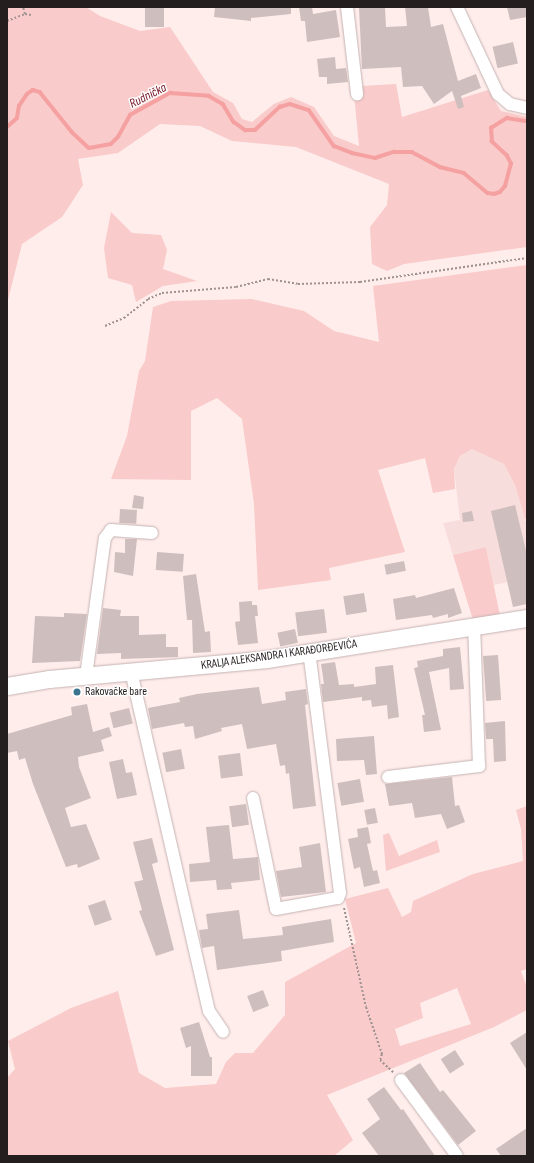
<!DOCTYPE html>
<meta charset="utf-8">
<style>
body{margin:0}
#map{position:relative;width:534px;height:1163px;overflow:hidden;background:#ffedec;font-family:"Sofia Sans Condensed",sans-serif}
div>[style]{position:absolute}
.built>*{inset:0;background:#f7dddc}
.green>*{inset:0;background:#f9cbca}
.stream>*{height:3.5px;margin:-1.75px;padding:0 1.75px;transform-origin:1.75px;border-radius:1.75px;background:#f5a1a1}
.building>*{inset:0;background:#cfbebe;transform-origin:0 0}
.path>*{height:2px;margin-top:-1px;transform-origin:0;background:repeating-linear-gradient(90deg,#9f9392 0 2px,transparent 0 4px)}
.roads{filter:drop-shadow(0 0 1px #c4b3b2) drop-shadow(0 0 1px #c4b3b2)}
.street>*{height:12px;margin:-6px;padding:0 6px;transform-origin:6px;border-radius:6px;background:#fff}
.secondary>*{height:17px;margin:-8.5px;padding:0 8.5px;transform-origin:8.5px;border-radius:8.5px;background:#fff}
.dots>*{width:11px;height:11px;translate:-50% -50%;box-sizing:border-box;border:2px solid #fff;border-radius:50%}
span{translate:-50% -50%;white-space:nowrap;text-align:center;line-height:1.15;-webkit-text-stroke:3px #fff;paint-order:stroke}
.street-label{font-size:12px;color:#241e1e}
.poi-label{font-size:12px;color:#241e1e}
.left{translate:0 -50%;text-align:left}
.water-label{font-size:13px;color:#741220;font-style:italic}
.frame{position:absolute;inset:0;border:8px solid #241e1e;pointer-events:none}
</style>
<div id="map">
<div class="built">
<i style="clip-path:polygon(472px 449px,504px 464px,515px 485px,527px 526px,527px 578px,494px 585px,486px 547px,453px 555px,443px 523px,460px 520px,454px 469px,460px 456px)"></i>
</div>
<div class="green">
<i style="clip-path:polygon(7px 7px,86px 7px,100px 16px,140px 31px,170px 27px,213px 92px,233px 103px,242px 119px,252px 122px,274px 104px,291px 97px,314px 107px,334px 136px,359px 146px,354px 94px,361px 86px,396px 84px,402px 117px,488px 90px,501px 111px,527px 117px,527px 247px,404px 264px,387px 271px,372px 264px,370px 227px,387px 205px,389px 184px,296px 147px,232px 141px,200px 126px,160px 124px,118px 153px,78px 159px,83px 185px,62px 217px,22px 244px,7px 304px)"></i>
<i style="clip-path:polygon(111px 212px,132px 233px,161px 235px,167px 250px,163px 269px,197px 281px,163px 286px,136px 302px,132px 285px,108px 278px,104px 248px)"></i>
<i style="clip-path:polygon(527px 265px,527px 519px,525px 519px,515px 485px,504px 464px,472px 449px,460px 456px,454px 469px,455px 489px,433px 493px,425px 458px,378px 470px,405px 552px,329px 568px,331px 580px,258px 590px,254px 504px,242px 419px,217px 398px,191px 411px,191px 480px,111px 479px,127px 436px,139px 371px,145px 361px,153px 307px,171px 301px,252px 299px,304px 311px,334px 331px,379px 342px,373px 286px)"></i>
<i style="clip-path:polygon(486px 547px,500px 616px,473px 620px,453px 555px)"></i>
<i style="clip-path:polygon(evenodd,527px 806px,527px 969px,521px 971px,527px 987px,527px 1010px,494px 1027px,327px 1095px,353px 1140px,334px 1156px,7px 1156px,7px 1078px,15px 1069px,8px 1041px,71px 1008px,118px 991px,139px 1073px,165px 1088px,216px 1084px,226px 1062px,235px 1053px,253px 1053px,285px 1015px,285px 982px,356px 943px,345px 899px,388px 888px,402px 917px,411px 912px,413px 901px,473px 874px,523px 861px,521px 829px,516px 810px,527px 806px,457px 988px,471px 1024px,400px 1046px,395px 1029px,423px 1018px,420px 1003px,457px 988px)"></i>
<i style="clip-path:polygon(389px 833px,399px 856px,437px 840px,440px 852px,386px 871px,383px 835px)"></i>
</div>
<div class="stream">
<i style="left:7px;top:127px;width:13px;rotate:-42deg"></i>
<i style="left:17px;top:118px;width:12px;rotate:-81deg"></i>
<i style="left:19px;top:106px;width:14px;rotate:-56deg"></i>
<i style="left:27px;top:94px;width:7px;rotate:-34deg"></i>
<i style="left:33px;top:90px;width:7px;rotate:16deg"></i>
<i style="left:40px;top:92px;width:51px;rotate:51.3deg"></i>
<i style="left:72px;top:132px;width:23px;rotate:43deg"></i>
<i style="left:89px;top:148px;width:22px;rotate:-10deg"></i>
<i style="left:111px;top:144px;width:10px;rotate:-45deg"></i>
<i style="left:118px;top:137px;width:25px;rotate:-61deg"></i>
<i style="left:130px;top:115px;width:46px;rotate:-28.8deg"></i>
<i style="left:170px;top:93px;width:39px;rotate:4deg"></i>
<i style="left:209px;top:96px;width:16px;rotate:30deg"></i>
<i style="left:223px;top:104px;width:21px;rotate:59deg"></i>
<i style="left:234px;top:122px;width:14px;rotate:36deg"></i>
<i style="left:245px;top:130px;width:10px"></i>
<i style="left:255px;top:130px;width:34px;rotate:-43deg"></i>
<i style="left:280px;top:107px;width:10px;rotate:-17deg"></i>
<i style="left:290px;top:104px;width:20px;rotate:18deg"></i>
<i style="left:309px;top:110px;width:44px;rotate:55.2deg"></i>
<i style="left:334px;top:146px;width:19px;rotate:21deg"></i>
<i style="left:352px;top:153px;width:24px;rotate:12deg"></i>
<i style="left:375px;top:158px;width:20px;rotate:-18deg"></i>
<i style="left:394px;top:152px;width:18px"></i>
<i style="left:412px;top:152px;width:32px;rotate:28deg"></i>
<i style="left:440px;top:167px;width:25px;rotate:14deg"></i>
<i style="left:464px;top:173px;width:31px;rotate:40deg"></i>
<i style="left:488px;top:193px;width:6px;rotate:9deg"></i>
<i style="left:494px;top:194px;width:6px;rotate:-18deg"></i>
<i style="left:500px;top:192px;width:8px;rotate:-50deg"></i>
<i style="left:505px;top:186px;width:23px;rotate:-75deg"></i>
<i style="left:511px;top:164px;width:9px;rotate:-117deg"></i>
<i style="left:507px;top:156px;width:21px;rotate:-137deg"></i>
<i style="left:492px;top:142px;width:14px;rotate:-94deg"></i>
<i style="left:491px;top:128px;width:19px;rotate:-32deg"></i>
<i style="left:507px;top:118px;width:20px;rotate:9deg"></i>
</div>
<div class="building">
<i style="left:145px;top:7px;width:19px;height:20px"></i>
<i style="clip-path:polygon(215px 7px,291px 7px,291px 14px,251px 18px,251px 21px,214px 17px)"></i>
<i style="clip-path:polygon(299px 7px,312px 7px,313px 14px,336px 10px,340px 37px,307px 42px,305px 21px,301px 21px)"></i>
<i style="clip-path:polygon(385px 7px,386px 27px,407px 26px,405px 7px,428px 7px,431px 27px,443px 24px,458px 81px,476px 74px,481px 88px,461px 96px,464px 107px,458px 109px,452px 91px,434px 104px,422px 86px,403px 87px,401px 67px,362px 69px,359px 8px)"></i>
<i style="clip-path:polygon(507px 7px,527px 7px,527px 17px,510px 20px)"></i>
<i style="left:513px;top:42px;width:22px;height:21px;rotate:77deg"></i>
<i style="clip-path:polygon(335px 57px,336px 69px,346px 68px,348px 82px,327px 84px,327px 77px,319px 77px,317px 59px)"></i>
<i style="clip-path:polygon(134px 495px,144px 497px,143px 509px,132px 508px)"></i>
<i style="clip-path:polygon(515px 505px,527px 555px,527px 604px,513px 607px,491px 511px)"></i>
<i style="left:120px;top:509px;width:17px;height:14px;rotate:3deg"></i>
<i style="clip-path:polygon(472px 511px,474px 521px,463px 522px,462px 513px)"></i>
<i style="clip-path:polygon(125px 539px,137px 539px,133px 576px,114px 572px,115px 552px,125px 553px)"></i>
<i style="left:157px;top:552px;width:27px;height:18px;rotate:4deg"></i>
<i style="left:404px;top:561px;width:10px;height:20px;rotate:79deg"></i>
<i style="clip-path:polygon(196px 574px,205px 632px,210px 631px,211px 652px,193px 653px,192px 620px,187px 620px,183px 576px)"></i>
<i style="clip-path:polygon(454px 588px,462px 613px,448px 618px,448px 614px,433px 618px,432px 615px,396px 620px,393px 599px,415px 595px,416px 598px)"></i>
<i style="left:364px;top:593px;width:19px;height:21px;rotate:81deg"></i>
<i style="clip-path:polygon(252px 601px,252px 605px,257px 605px,258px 616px,255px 616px,258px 643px,238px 645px,235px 622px,240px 621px,239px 602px)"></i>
<i style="clip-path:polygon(103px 608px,121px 610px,120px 616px,139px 616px,139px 635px,166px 634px,166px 647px,178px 647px,178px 657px,121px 659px,121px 653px,97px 654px)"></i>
<i style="left:324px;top:609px;width:24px;height:29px;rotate:83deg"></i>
<i style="clip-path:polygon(64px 613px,87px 614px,80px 661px,32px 663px,35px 616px,64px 617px)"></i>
<i style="left:295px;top:629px;width:14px;height:18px;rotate:78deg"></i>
<i style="clip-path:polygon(460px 647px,464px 689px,450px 690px,449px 668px,429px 672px,441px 730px,424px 732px,422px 715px,425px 715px,414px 668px,418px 667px,417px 661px,443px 656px,443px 649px)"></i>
<i style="left:498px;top:655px;width:45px;height:15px;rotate:86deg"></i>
<i style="clip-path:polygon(335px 662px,339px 685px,354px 684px,354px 687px,376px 684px,375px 667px,393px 665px,399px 717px,388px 719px,387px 705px,372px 707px,371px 700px,362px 701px,362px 697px,323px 702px,321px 684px,324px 684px,321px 664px)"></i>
<i style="clip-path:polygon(259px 687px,262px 704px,286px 700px,285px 692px,306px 689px,308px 704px,305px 705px,316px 806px,293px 809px,289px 773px,286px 774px,285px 765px,280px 766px,276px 744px,247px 749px,242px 724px,221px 728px,222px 731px,195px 739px,193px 726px,185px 727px,184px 723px,152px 729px,148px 708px,180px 702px,179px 698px,197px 694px)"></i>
<i style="clip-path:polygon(87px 704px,93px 732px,109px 727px,112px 736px,101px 740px,104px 751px,78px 757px,79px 767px,91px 798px,65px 808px,71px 827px,86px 824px,100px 859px,78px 868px,77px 864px,66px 867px,33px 784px,25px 758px,19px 760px,17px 751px,7px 753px,7px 734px,72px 715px,71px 707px)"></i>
<i style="left:129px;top:708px;width:16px;height:20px;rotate:76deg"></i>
<i style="clip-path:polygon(505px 721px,506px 761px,494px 762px,493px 739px,486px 739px,485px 723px)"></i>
<i style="clip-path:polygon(374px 736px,377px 774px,366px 775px,364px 760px,337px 761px,336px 739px)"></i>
<i style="left:181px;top:749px;width:20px;height:19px;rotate:79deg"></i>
<i style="left:240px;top:753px;width:23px;height:22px;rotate:83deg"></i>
<i style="clip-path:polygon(123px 759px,126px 773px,132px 772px,137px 795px,117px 799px,109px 762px)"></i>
<i style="clip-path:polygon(452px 777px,455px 806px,459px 805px,465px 822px,447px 829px,441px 814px,415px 818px,412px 803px,389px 806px,385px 784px)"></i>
<i style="left:360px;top:779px;width:23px;height:23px;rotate:80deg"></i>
<i style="left:246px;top:804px;width:21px;height:17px;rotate:82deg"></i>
<i style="left:375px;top:808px;width:15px;height:11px;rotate:79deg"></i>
<i style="clip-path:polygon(229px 825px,233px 859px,258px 857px,260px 880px,231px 883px,232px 889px,217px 890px,216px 880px,190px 882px,189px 864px,210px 862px,206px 827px)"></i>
<i style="clip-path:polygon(368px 827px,371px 843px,367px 844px,373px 871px,377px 870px,380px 883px,364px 887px,360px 867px,354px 869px,348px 839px,358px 837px,357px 829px)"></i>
<i style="clip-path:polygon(152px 838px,158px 862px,152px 864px,174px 950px,156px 956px,139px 911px,142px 910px,134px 882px,143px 880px,133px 842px)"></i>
<i style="clip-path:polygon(320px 843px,326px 892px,281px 897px,276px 871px,302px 867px,299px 847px)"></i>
<i style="left:105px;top:900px;width:21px;height:18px;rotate:71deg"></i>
<i style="clip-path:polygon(239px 910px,243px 939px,283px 935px,282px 927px,331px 919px,334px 942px,281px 951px,282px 961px,217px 970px,214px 946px,202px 948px,199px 930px,208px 929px,206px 914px)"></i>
<i style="left:263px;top:990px;width:17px;height:17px;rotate:69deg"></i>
<i style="clip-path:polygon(199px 1022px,210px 1057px,212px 1057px,212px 1076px,191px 1076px,191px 1046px,186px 1048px,180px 1028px)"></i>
<i style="clip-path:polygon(527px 1032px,527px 1070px,510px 1043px)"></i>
<i style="left:455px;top:1050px;width:17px;height:17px;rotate:57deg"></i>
<i style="clip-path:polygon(420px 1063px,440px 1092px,443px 1090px,476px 1131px,458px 1145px,404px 1073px)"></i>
<i style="clip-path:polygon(384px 1087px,401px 1110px,403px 1109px,435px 1156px,379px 1156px,362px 1133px,380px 1119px,367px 1099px)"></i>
<i style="clip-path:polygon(527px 1128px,527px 1156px,501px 1156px,496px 1149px)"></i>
</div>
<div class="path">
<i style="left:25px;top:14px;width:6px;rotate:9deg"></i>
<i style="left:7px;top:21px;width:19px;rotate:-21deg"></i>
<i style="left:25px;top:14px;width:7px;rotate:-106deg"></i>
<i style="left:105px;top:326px;width:21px;rotate:-23deg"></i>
<i style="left:124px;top:318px;width:31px;rotate:-38deg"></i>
<i style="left:148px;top:299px;width:15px;rotate:-23deg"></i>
<i style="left:162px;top:293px;width:74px;rotate:-4.6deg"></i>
<i style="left:236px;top:287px;width:33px;rotate:-14deg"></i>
<i style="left:268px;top:279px;width:30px;rotate:9deg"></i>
<i style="left:298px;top:284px;width:62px;rotate:-1.8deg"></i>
<i style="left:360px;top:282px;width:169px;rotate:-8.2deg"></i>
<i style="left:344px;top:908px;width:101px;rotate:77.5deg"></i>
<i style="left:366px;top:1007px;width:50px;rotate:71.2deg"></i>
<i style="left:382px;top:1054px;width:6px;rotate:108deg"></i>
<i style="left:380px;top:1060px;width:18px;rotate:43deg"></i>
</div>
<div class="roads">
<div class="street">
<i style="left:347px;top:7px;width:88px;rotate:83.4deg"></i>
<i style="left:457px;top:7px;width:96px;rotate:64.8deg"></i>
<i style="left:498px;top:94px;width:16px;rotate:40deg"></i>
<i style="left:510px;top:104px;width:17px;rotate:13deg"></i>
<i style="left:131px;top:671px;width:349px;rotate:77.1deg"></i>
<i style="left:209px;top:1011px;width:25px;rotate:56deg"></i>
<i style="left:86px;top:676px;width:139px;rotate:-82.2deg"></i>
<i style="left:105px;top:538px;width:10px;rotate:-53deg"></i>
<i style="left:111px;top:530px;width:41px;rotate:4.2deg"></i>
<i style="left:388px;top:777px;width:92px;rotate:-6.9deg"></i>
<i style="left:479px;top:766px;width:141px;rotate:-92deg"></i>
<i style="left:253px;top:798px;width:113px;rotate:78.3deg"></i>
<i style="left:276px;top:909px;width:63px;rotate:-10.1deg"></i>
<i style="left:338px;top:898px;width:5px;rotate:-68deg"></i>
<i style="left:340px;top:893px;width:244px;rotate:-97.3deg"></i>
<i style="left:401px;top:1080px;width:94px;rotate:53.6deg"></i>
</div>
<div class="secondary">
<i style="left:7px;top:686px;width:43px;rotate:-9.5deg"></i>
<i style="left:49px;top:679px;width:219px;rotate:-5.2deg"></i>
<i style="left:267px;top:659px;width:263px;rotate:-9deg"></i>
</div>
</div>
<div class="dots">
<i style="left:77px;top:692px;background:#3b748e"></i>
</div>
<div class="street-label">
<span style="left:279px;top:655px;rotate:-8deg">KRALJA ALEKSANDRA I KARAĐORĐEVIĆA</span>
</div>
<div class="poi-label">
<span class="left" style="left:85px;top:692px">Rakovačke bare</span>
</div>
<div class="water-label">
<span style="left:148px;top:96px;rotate:-27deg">Rudnička</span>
</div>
<div class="frame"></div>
</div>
